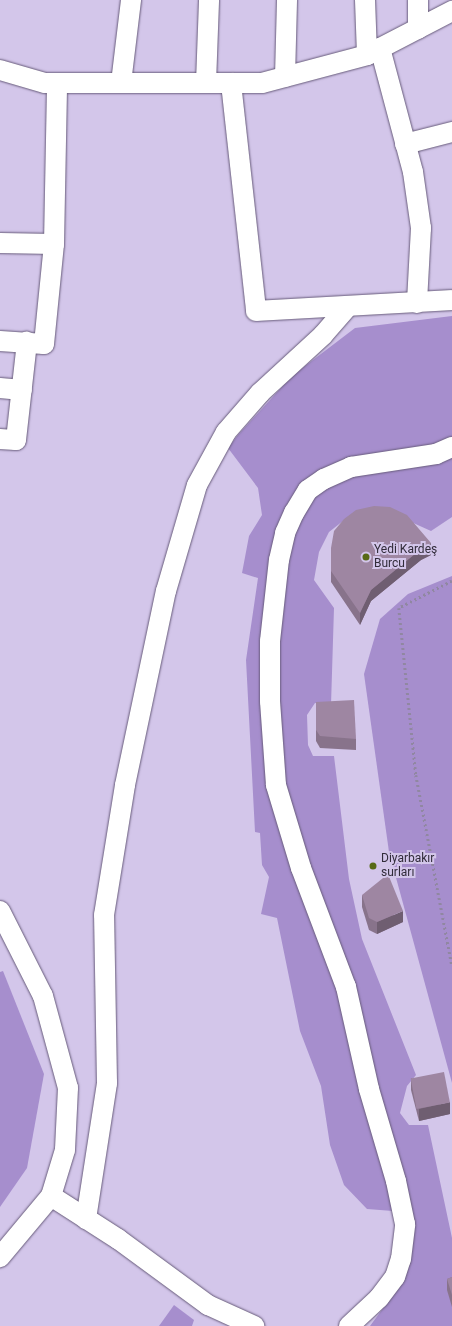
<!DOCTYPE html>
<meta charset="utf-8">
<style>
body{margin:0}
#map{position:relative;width:452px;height:1326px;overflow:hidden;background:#d3c6ea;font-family:Roboto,sans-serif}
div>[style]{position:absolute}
.green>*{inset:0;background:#a68ecd}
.path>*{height:2.5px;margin-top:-1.25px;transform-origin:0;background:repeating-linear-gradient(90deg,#9087a1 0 2px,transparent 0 5px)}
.roads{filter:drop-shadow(0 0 1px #675b7a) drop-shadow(0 0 1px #675b7a)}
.street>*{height:20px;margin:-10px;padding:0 10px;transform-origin:10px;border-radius:10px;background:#fff}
.wall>*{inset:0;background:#88738b}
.shaded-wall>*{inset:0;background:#6f5e71}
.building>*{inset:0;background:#9e86a2;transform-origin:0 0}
.dots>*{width:11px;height:11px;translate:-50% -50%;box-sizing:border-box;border:2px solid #d3c6ea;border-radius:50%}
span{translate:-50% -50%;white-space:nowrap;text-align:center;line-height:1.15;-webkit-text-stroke:4px #d3c6ea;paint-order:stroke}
.poi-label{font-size:12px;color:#312c3a}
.left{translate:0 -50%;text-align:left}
</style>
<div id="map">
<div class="green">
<i style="clip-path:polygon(452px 316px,452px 517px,431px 531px,400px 517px,368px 514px,343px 521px,329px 532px,319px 552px,314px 580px,334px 608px,331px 705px,315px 703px,307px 715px,308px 745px,313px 756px,334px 756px,349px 879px,362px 939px,416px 1075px,407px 1086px,400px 1113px,409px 1125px,428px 1125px,452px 1238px,452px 1326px,370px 1326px,384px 1307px,405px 1267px,393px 1211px,367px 1209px,344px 1185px,330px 1145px,321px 1086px,300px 1031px,277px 918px,261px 914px,269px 877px,262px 865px,260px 833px,255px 832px,246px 660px,258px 578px,242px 573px,249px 536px,262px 515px,258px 488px,228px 448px,238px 435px,292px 376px,355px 328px)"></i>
<i style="clip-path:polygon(452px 576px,452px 1083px,389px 852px,364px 674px,380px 619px,408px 594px)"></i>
<i style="clip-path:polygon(3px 971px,44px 1074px,27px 1168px,0 1207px,0 972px)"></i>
<i style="clip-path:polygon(174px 1305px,194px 1320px,192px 1326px,159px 1326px)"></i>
</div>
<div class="path">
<i style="left:452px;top:581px;width:59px;rotate:153deg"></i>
<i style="left:399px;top:608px;width:168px;rotate:84.2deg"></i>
<i style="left:416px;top:775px;width:194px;rotate:79.3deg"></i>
</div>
<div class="roads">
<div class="street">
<i style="left:365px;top:0;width:55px;rotate:87.9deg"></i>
<i style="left:418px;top:29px;width:29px;rotate:-90deg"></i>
<i style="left:380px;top:48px;width:128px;rotate:75.1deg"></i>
<i style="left:413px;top:172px;width:57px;rotate:81.9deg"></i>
<i style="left:421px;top:228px;width:75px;rotate:93.1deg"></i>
<i style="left:0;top:70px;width:47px;rotate:16.1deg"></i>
<i style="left:45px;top:83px;width:217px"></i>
<i style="left:262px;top:83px;width:109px;rotate:-14.9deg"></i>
<i style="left:367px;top:55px;width:96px;rotate:-27.4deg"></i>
<i style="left:285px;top:77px;width:77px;rotate:-88.5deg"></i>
<i style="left:121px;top:83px;width:84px;rotate:-83.1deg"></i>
<i style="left:206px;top:83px;width:83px;rotate:-87.9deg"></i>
<i style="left:231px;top:83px;width:229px;rotate:83.7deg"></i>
<i style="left:256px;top:311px;width:196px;rotate:-3.2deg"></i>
<i style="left:405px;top:144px;width:49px;rotate:-14.3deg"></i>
<i style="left:0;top:243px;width:54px;rotate:1.1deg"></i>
<i style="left:54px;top:244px;width:161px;rotate:-88.9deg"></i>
<i style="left:0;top:341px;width:44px;rotate:3.9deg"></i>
<i style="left:44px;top:344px;width:100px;rotate:-84.3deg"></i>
<i style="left:0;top:388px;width:22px;rotate:5deg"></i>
<i style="left:0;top:439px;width:16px;rotate:4deg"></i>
<i style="left:16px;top:440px;width:99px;rotate:-83.6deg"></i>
<i style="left:0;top:911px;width:95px;rotate:63.2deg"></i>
<i style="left:43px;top:996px;width:95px;rotate:74.8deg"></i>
<i style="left:68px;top:1088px;width:62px;rotate:92.8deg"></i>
<i style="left:65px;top:1150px;width:48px;rotate:106.9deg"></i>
<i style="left:51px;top:1196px;width:80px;rotate:129.9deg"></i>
<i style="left:51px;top:1196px;width:80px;rotate:32.7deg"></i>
<i style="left:118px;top:1239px;width:112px;rotate:36.3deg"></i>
<i style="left:208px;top:1305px;width:51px;rotate:24.5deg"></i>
<i style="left:86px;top:1219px;width:138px;rotate:-81.2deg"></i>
<i style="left:107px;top:1083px;width:168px;rotate:-91deg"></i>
<i style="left:104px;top:915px;width:132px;rotate:-80.8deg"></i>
<i style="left:125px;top:785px;width:198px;rotate:-78.1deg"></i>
<i style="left:166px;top:591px;width:110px;rotate:-73.7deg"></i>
<i style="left:197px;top:485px;width:60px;rotate:-61.3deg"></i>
<i style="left:226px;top:432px;width:52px;rotate:-48.9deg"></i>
<i style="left:260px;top:393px;width:86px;rotate:-42.6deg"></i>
<i style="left:323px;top:335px;width:37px;rotate:-49deg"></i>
<i style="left:349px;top:1326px;width:41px;rotate:-43deg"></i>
<i style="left:379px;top:1298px;width:26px;rotate:-53deg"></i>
<i style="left:395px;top:1277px;width:19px;rotate:-72deg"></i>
<i style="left:401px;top:1259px;width:35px;rotate:-83deg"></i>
<i style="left:405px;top:1224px;width:44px;rotate:-101.8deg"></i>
<i style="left:396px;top:1181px;width:96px;rotate:-106.4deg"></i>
<i style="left:369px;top:1089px;width:105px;rotate:-102.7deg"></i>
<i style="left:346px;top:987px;width:127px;rotate:-110.7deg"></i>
<i style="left:301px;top:868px;width:87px;rotate:-106.8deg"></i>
<i style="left:276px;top:785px;width:84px;rotate:-94.1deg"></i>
<i style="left:270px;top:701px;width:60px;rotate:-90deg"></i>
<i style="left:270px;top:641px;width:81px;rotate:-83.7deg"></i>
<i style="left:279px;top:560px;width:28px;rotate:-77deg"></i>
<i style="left:285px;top:533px;width:22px;rotate:-66deg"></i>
<i style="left:294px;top:513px;width:27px;rotate:-59deg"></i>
<i style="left:308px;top:490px;width:19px;rotate:-35deg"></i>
<i style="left:324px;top:479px;width:30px;rotate:-24deg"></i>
<i style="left:351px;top:467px;width:86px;rotate:-8.7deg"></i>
<i style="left:436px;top:454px;width:17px;rotate:-24deg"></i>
</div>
</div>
<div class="wall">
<i style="clip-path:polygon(331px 548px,431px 555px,421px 560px,371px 601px,360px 625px,331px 582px)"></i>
<i style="clip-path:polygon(316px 702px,356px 739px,356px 750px,320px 748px,316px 741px)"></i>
<i style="clip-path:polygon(362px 895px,403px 922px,377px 934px,369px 930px,362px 907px)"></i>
<i style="clip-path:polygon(411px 1078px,450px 1114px,419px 1121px,411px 1090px)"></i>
<i style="clip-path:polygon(452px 1277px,452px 1307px,447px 1290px,447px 1279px)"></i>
</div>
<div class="shaded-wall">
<i style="clip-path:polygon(431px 543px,431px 555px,421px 560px,371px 601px,360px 625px,360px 613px,371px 590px,421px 549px)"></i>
<i style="clip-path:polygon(403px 911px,403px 922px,377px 934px,377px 922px)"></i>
<i style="clip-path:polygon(450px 1102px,450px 1114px,419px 1121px,419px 1109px)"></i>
</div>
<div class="building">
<i style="clip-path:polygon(374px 506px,390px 507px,407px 515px,431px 543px,421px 549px,371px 590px,360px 613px,331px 571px,331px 548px,334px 531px,344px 519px,356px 510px)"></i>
<i style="clip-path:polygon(354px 700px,356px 739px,320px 736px,316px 730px,316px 702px)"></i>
<i style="clip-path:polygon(388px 874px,403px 911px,377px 922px,369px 918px,362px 895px)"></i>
<i style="left:444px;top:1072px;width:31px;height:34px;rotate:79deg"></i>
<i style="clip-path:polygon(452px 1277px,452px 1295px,447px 1279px)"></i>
</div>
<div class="dots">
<i style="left:366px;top:557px;background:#586a17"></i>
<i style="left:373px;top:866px;background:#586a17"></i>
</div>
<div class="poi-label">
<span class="left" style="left:374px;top:557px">Yedi Kardeş<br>Burcu</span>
<span class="left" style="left:381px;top:866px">Diyarbakır<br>surları</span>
</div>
</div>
